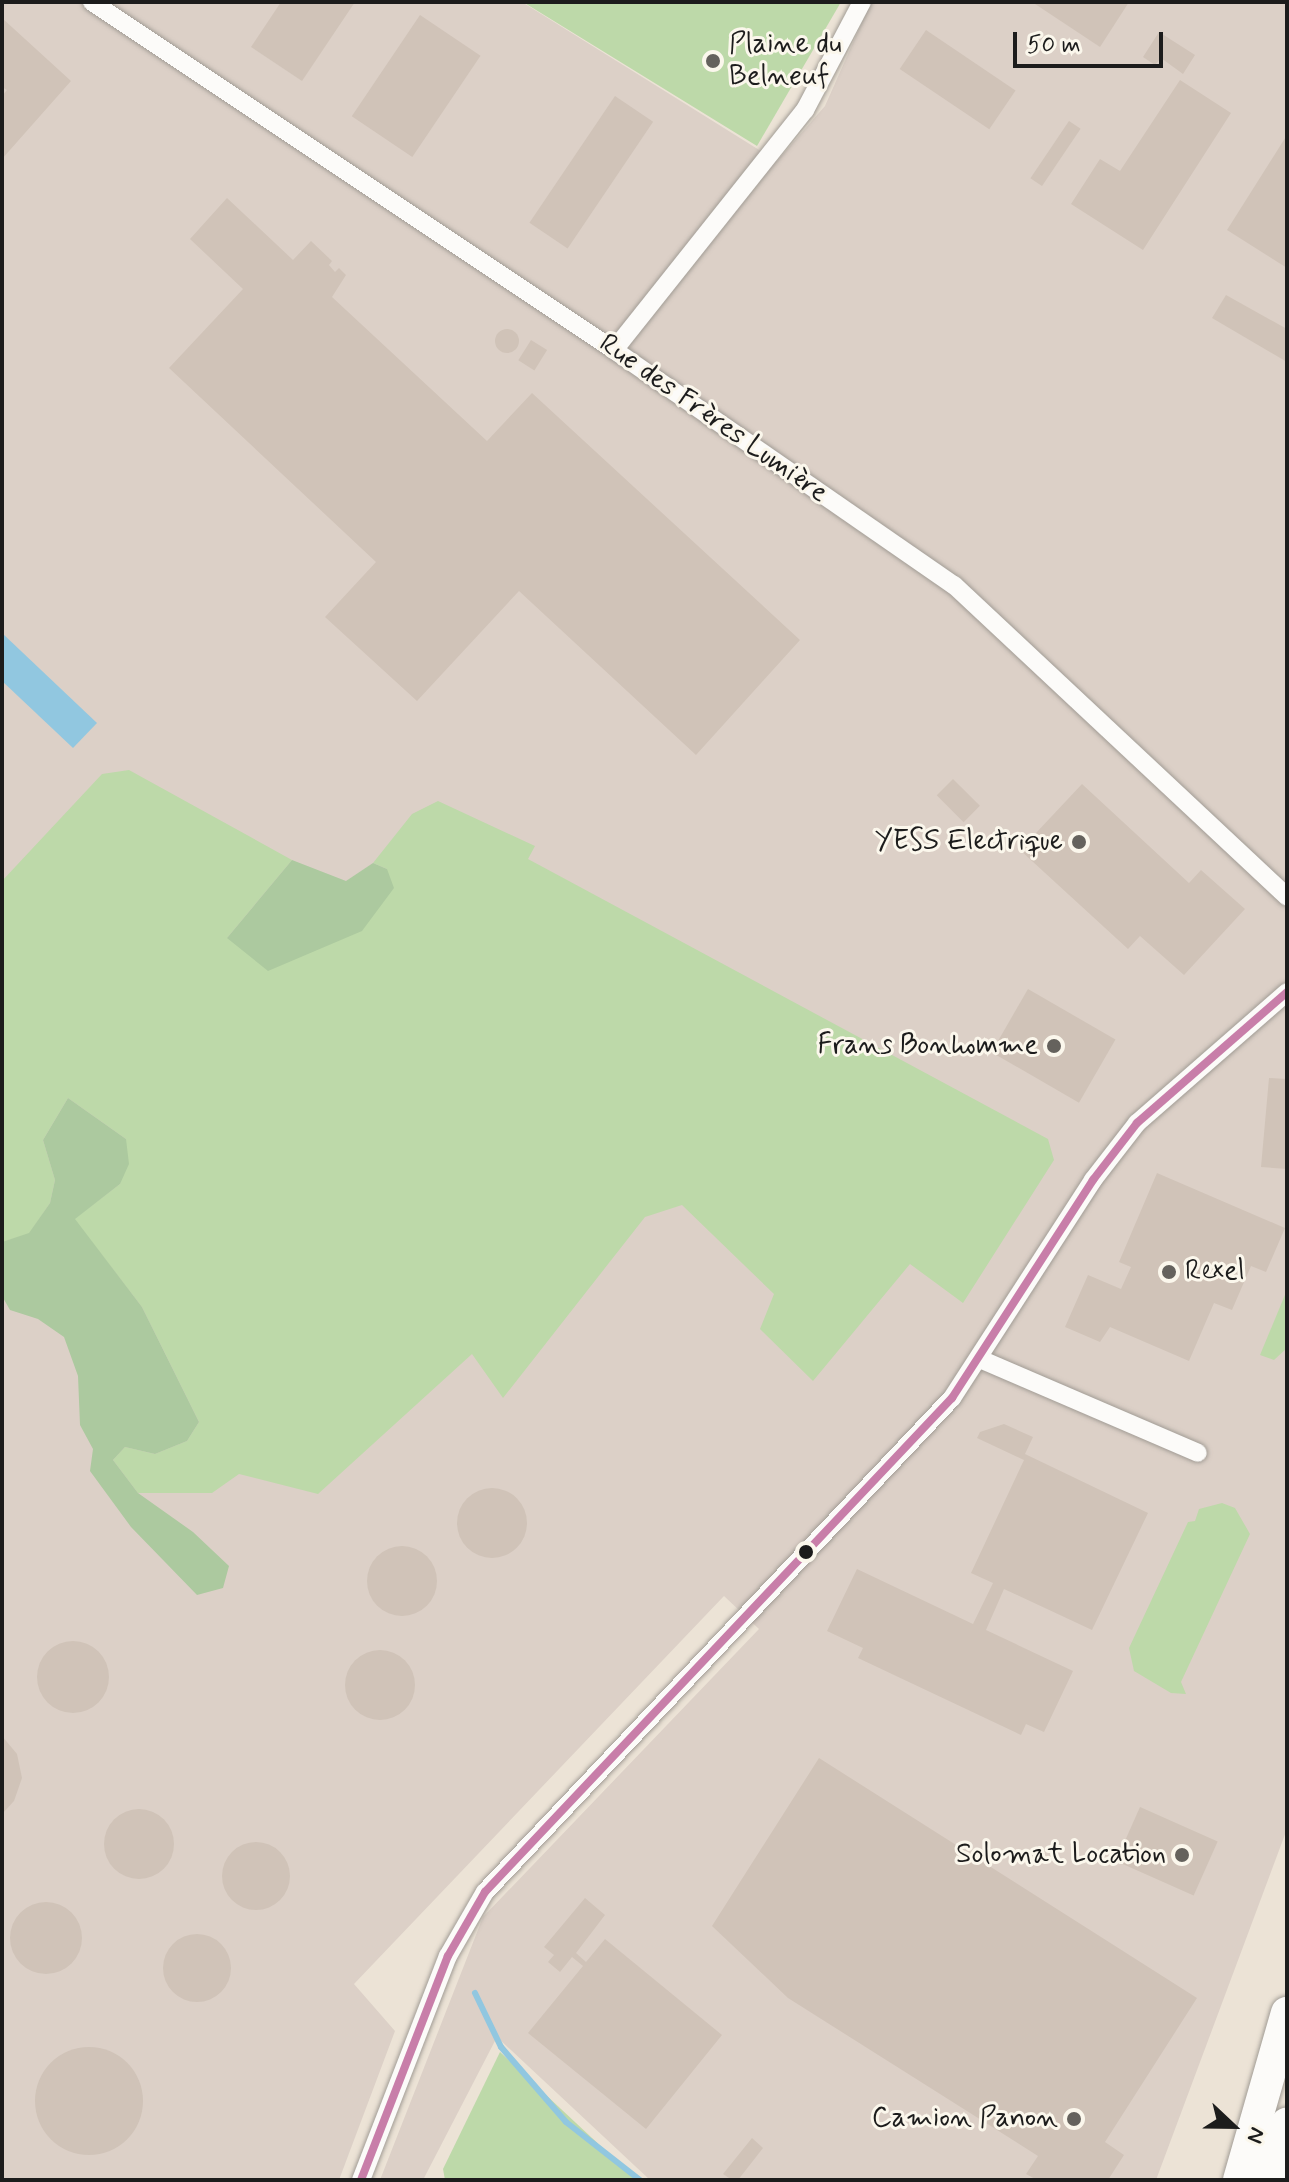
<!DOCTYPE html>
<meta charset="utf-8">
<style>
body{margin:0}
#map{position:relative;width:1289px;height:2182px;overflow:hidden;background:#ece3d6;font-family:Mynerve,sans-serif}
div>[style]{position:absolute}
.industrial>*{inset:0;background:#dcd0c7}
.green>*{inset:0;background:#bdd9a9}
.forest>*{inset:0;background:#acc99f}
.water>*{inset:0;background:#91c7e0}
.stream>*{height:6px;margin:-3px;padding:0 3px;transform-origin:3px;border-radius:3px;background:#91c7e0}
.building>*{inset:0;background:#d0c3b8;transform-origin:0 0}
.round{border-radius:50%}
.roads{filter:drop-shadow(0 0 2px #a19c95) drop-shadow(0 0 2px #a19c95)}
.street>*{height:18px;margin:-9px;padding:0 9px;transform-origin:9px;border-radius:9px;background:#fcfbf9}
.highway>*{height:32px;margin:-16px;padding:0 16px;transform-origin:16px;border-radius:16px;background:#fcfbf9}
.bus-1>*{height:8px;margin:-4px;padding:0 4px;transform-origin:4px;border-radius:4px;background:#c87ea9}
.dots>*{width:22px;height:22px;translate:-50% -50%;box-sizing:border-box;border:4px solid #fbf7ec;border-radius:50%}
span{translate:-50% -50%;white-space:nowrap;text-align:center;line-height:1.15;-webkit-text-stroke:6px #fbf7ec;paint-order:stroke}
.poi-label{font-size:28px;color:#1c1c1c}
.left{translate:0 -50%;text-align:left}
.right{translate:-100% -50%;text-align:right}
.street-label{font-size:28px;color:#1c1c1c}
.frame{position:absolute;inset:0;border:4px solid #1c1c1c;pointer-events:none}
.north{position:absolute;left:1193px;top:2086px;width:80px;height:80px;-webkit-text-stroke:6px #fbf7ec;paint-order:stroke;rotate:112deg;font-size:22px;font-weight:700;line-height:32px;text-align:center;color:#1c1c1c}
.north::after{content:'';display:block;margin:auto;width:28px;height:36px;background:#1c1c1c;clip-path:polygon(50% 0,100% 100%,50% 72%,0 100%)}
.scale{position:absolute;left:1013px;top:32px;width:150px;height:36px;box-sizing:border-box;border:4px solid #1c1c1c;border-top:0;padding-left:10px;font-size:24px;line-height:28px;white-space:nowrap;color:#1c1c1c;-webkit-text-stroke:6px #fbf7ec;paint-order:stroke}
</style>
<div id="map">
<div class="industrial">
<i style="clip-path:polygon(2px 2px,522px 2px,777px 161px,825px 106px,871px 2px,1287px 2px,1287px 1829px,1156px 2180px,650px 2180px,497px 2037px,423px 2180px,380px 2180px,483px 1917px,759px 1629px,724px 1596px,354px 1984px,395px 2031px,339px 2180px,2px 2180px)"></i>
</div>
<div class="green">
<i style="clip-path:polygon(523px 2px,841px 2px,757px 146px)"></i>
<i style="clip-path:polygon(129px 770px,292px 860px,227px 938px,387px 869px,373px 863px,412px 814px,438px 801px,535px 846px,528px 859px,1048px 1139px,1054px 1160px,963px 1303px,910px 1264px,813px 1381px,760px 1329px,774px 1294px,682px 1205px,645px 1217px,503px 1398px,472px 1354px,318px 1494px,239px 1474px,212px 1493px,138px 1493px,113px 1460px,125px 1447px,155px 1454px,187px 1441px,199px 1422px,142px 1307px,74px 1219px,120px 1184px,126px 1139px,68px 1098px,43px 1140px,55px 1180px,50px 1203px,29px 1234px,2px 1242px,2px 881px,102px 774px)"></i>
<i style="clip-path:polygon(1287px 1290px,1287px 1348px,1274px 1360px,1260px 1355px)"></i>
<i style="clip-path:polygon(1222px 1503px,1235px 1508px,1250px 1534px,1181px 1682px,1186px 1694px,1171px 1693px,1134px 1671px,1129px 1648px,1188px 1522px,1195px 1521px,1199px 1509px)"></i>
<i style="clip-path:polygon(500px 2052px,637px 2180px,445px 2180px,443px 2169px)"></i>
</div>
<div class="forest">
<i style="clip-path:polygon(292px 860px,346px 881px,373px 863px,387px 869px,394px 888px,362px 931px,268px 971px,227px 938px)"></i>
<i style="clip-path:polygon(68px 1098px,126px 1139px,129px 1164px,120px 1184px,75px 1219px,142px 1307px,199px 1422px,187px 1441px,155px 1454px,125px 1447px,113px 1460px,138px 1493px,193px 1532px,229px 1566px,223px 1588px,197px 1595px,131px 1527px,90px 1471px,93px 1449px,80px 1425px,78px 1376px,64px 1337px,38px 1319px,10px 1310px,2px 1296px,2px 1242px,29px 1233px,50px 1203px,55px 1180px,43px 1140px)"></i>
</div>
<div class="water">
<i style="clip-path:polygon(2px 633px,97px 723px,73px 748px,2px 681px)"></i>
</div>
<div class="stream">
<i style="left:475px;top:1993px;width:60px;rotate:64.3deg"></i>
<i style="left:501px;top:2047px;width:99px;rotate:49.1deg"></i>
<i style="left:566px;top:2122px;width:94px;rotate:38.1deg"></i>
</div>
<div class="building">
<i style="clip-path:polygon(281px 2px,355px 2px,302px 81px,251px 47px)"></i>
<i style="clip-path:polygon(1032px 2px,1129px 2px,1100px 47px)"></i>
<i style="left:420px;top:15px;width:73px;height:122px;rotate:34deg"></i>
<i style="clip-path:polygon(2px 18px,71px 81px,2px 159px,2px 96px,7px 90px,2px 87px)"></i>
<i style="left:926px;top:30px;width:108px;height:47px;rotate:34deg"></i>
<i style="clip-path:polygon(1159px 32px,1195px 55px,1183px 74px,1161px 58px,1155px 65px,1143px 57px)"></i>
<i style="clip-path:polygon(1180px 80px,1231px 113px,1143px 250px,1071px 204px,1100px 159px,1120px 171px)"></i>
<i style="left:615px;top:96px;width:46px;height:153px;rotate:34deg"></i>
<i style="left:1069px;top:121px;width:14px;height:69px;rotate:34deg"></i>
<i style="clip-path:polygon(1287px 135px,1287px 268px,1227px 230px)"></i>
<i style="clip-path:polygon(227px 198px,293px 260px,311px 241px,332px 261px,329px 265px,335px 272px,339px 268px,346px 275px,332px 297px,487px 441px,532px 393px,800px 640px,696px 755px,519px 591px,417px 701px,325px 617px,376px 562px,169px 368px,243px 289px,190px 239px)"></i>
<i style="clip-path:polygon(1226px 295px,1287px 329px,1287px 362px,1212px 318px)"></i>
<i class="round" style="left:495px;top:329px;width:24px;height:24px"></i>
<i style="left:531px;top:340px;width:19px;height:24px;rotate:32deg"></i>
<i style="left:953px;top:779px;width:38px;height:23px;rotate:45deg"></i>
<i style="clip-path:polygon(1082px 784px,1189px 883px,1201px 870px,1245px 909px,1184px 975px,1140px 936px,1128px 949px,1020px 850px)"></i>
<i style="left:1028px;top:989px;width:101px;height:73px;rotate:30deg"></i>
<i style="clip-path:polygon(1269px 1078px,1287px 1079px,1287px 1169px,1261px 1167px)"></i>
<i style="clip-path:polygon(1157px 1173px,1285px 1228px,1266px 1272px,1251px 1266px,1232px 1310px,1214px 1303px,1189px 1361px,1110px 1327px,1100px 1342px,1065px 1327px,1088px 1275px,1121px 1289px,1131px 1267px,1119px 1262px)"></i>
<i style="clip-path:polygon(1004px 1424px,1033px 1437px,1025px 1454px,1148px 1513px,1092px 1630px,1004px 1589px,986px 1630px,1073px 1671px,1044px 1732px,1026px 1724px,1021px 1735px,858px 1658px,863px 1648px,827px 1631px,857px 1569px,973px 1624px,993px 1583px,971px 1573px,1024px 1460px,977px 1438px,980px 1432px)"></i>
<i class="round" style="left:457px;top:1488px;width:70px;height:70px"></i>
<i class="round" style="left:367px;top:1546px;width:70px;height:70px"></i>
<i class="round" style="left:37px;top:1641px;width:72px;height:72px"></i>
<i class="round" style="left:345px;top:1650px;width:70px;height:70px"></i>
<i style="clip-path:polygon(2px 1736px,17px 1754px,22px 1778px,14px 1801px,2px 1814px)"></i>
<i style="clip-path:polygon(819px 1758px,1197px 1998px,1105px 2142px,1124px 2155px,1108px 2180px,1037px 2180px,1026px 2174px,1038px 2156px,788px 1998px,712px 1926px)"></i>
<i style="left:1140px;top:1807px;width:85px;height:59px;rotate:24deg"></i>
<i class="round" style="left:104px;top:1809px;width:70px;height:70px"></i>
<i class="round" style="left:222px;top:1842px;width:68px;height:68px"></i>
<i style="clip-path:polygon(585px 1898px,605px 1915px,576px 1953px,586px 1962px,605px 1939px,722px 2035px,646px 2129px,528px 2033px,583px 1966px,572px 1957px,560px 1972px,548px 1962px,554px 1955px,544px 1947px)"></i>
<i class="round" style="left:10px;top:1902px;width:72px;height:72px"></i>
<i class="round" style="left:163px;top:1934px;width:68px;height:68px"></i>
<i class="round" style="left:35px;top:2047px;width:108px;height:108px"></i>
<i style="clip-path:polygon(752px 2138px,763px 2148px,738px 2180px,732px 2180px,723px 2174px)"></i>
</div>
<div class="roads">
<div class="street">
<i style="left:92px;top:2px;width:627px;rotate:33.69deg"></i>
<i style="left:614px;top:350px;width:413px;rotate:34.7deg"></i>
<i style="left:954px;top:585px;width:456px;rotate:43.1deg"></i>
<i style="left:614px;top:350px;width:307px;rotate:-51.5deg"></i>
<i style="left:805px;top:110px;width:122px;rotate:-62.2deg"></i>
<i style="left:980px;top:1359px;width:237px;rotate:23.3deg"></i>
<i style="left:361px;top:2180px;width:240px;rotate:-68.8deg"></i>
<i style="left:448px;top:1956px;width:74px;rotate:-60deg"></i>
<i style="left:485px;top:1892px;width:680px;rotate:-46.61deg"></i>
<i style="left:952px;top:1398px;width:260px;rotate:-57.1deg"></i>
<i style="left:1093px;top:1180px;width:72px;rotate:-52.3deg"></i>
<i style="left:1137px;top:1123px;width:199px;rotate:-41.1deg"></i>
</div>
<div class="highway">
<i style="left:1239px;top:2180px;width:174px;rotate:-74deg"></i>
<i style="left:1270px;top:2180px;width:59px;rotate:-73.4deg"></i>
</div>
</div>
<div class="bus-1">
<i style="left:361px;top:2180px;width:240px;rotate:-68.8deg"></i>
<i style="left:448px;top:1956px;width:74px;rotate:-60deg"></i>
<i style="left:485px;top:1892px;width:680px;rotate:-46.61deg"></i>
<i style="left:952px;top:1398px;width:260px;rotate:-57.1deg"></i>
<i style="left:1093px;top:1180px;width:72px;rotate:-52.3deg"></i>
<i style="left:1137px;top:1123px;width:199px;rotate:-41.1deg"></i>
</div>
<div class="dots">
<i style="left:713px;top:61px;background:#65625d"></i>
<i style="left:1079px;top:842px;background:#65625d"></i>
<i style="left:1054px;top:1046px;background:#65625d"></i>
<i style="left:1169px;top:1272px;background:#65625d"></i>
<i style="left:806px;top:1552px;background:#1c1c1c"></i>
<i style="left:1182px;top:1855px;background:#65625d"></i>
<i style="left:1074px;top:2119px;background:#65625d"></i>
</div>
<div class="poi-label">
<span class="left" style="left:729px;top:61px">Plaine du<br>Belneuf</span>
<span class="right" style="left:1063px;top:842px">YESS Electrique</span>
<span class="right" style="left:1038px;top:1046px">Frans Bonhomme</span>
<span class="left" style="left:1185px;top:1272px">Rexel</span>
<span class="right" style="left:1166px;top:1855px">Solomat Location</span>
<span class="right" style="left:1058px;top:2119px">Camion Panon</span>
</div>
<div class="street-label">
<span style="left:713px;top:419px;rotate:35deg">Rue des Frères Lumière</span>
</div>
<div class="frame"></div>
<div class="north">N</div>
<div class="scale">50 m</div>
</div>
